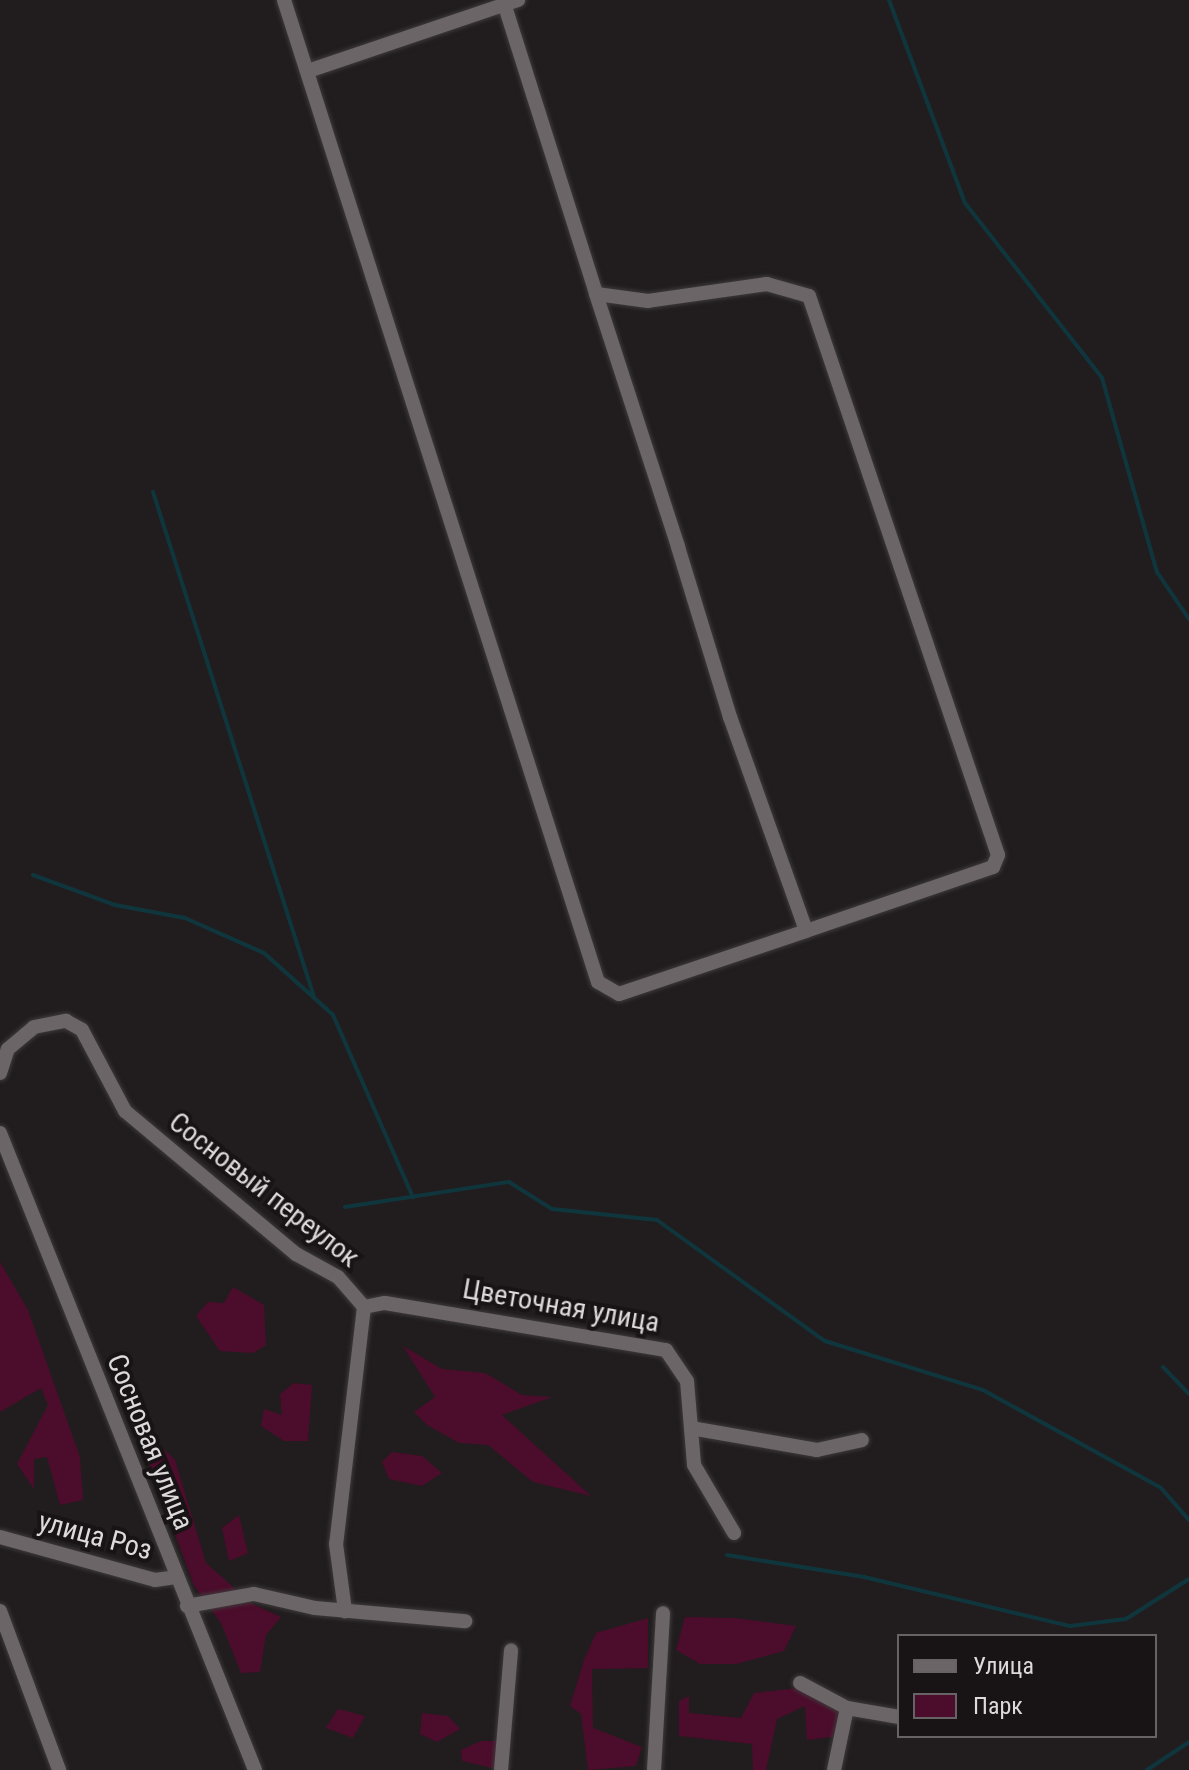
<!DOCTYPE html>
<meta charset="utf-8">
<style>
body{margin:0}
#map{position:relative;width:1189px;height:1770px;overflow:hidden;background:#211d1e;font-family:"Roboto Condensed",sans-serif}
div>[style]{position:absolute}
.green>*{inset:0;background:#4c0c2b}
.stream>*{height:4px;margin:-2px;padding:0 2px;transform-origin:2px;border-radius:2px;background:#10363d}
.roads{filter:drop-shadow(0 0 2px #3d3a3b) drop-shadow(0 0 2px #3d3a3b)}
.minor>*{height:14px;margin:-7px;padding:0 7px;transform-origin:7px;border-radius:7px;background:#6b6567}
span{translate:-50% -50%;white-space:nowrap;text-align:center;line-height:1.15;-webkit-text-stroke:8px #181315;paint-order:stroke}
.street-label{font-size:28px;color:#dddadb}
.legend{position:absolute;left:897px;top:1634px;width:260px;height:104px;box-sizing:border-box;background:#181315;border:2px solid #676364;margin:0;padding:10px 14px;list-style:none;font-size:24px;color:#dddadb}
.legend li{display:flex;align-items:center;gap:16px;height:40px}
.legend b{width:40px;border:2px solid #676364}
</style>
<div id="map">
<div class="green">
<i style="clip-path:polygon(0 1262px,28px 1310px,80px 1457px,83px 1500px,60px 1505px,47px 1457px,34px 1459px,34px 1489px,17px 1464px,48px 1405px,41px 1388px,0 1412px)"></i>
<i style="clip-path:polygon(233px 1287px,264px 1305px,266px 1345px,253px 1353px,220px 1351px,196px 1316px,208px 1302px,224px 1303px)"></i>
<i style="clip-path:polygon(403px 1346px,442px 1369px,485px 1373px,522px 1395px,552px 1397px,502px 1415px,591px 1496px,533px 1482px,488px 1445px,459px 1443px,427px 1425px,414px 1412px,435px 1397px)"></i>
<i style="clip-path:polygon(294px 1383px,312px 1385px,308px 1441px,284px 1441px,261px 1426px,264px 1409px,282px 1415px,280px 1394px)"></i>
<i style="clip-path:polygon(154px 1440px,175px 1460px,206px 1563px,251px 1603px,281px 1617px,266px 1635px,260px 1672px,241px 1673px,221px 1623px,194px 1586px,142px 1445px)"></i>
<i style="clip-path:polygon(392px 1452px,422px 1456px,442px 1473px,422px 1486px,389px 1479px,382px 1462px)"></i>
<i style="clip-path:polygon(239px 1515px,248px 1553px,229px 1561px,222px 1528px)"></i>
<i style="clip-path:polygon(685px 1617px,735px 1618px,796px 1626px,784px 1651px,736px 1664px,700px 1664px,676px 1650px)"></i>
<i style="clip-path:polygon(648px 1618px,648px 1668px,592px 1669px,593px 1728px,642px 1747px,636px 1766px,588px 1770px,581px 1714px,570px 1706px,584px 1660px,596px 1633px)"></i>
<i style="clip-path:polygon(808px 1687px,837px 1703px,840px 1736px,807px 1740px,805px 1706px,777px 1719px,766px 1770px,753px 1770px,752px 1744px,679px 1736px,679px 1701px,689px 1696px,689px 1713px,741px 1718px,754px 1693px)"></i>
<i style="clip-path:polygon(338px 1709px,365px 1716px,353px 1738px,326px 1728px)"></i>
<i style="clip-path:polygon(422px 1713px,448px 1716px,460px 1729px,437px 1742px,420px 1734px)"></i>
<i style="clip-path:polygon(481px 1741px,504px 1741px,501px 1770px,462px 1761px,461px 1750px)"></i>
</div>
<div class="stream">
<i style="left:889px;top:0;width:217px;rotate:69.5deg"></i>
<i style="left:965px;top:203px;width:222px;rotate:51.9deg"></i>
<i style="left:1102px;top:378px;width:202px;rotate:74.2deg"></i>
<i style="left:1157px;top:572px;width:57px;rotate:55.8deg"></i>
<i style="left:153px;top:492px;width:530px;rotate:72.32deg"></i>
<i style="left:33px;top:875px;width:87px;rotate:20.1deg"></i>
<i style="left:115px;top:905px;width:71px;rotate:10.5deg"></i>
<i style="left:185px;top:918px;width:86px;rotate:23.9deg"></i>
<i style="left:264px;top:953px;width:93px;rotate:41.9deg"></i>
<i style="left:333px;top:1015px;width:199px;rotate:66.3deg"></i>
<i style="left:345px;top:1207px;width:166px;rotate:-8.7deg"></i>
<i style="left:509px;top:1182px;width:51px;rotate:32.1deg"></i>
<i style="left:552px;top:1209px;width:106px;rotate:6deg"></i>
<i style="left:657px;top:1220px;width:207px;rotate:35.8deg"></i>
<i style="left:825px;top:1341px;width:165px;rotate:17.2deg"></i>
<i style="left:983px;top:1390px;width:203px;rotate:28.8deg"></i>
<i style="left:1161px;top:1488px;width:43px;rotate:48.8deg"></i>
<i style="left:1163px;top:1367px;width:37px;rotate:46deg"></i>
<i style="left:727px;top:1555px;width:139px;rotate:9.1deg"></i>
<i style="left:864px;top:1577px;width:212px;rotate:13.4deg"></i>
<i style="left:1070px;top:1626px;width:56px;rotate:-7.1deg"></i>
<i style="left:1126px;top:1619px;width:75px;rotate:-32.4deg"></i>
<i style="left:1147px;top:1770px;width:50px;rotate:-33.7deg"></i>
</div>
<div class="roads">
<div class="minor">
<i style="left:284px;top:0;width:1031px;rotate:72.27deg"></i>
<i style="left:598px;top:982px;width:24px;rotate:30deg"></i>
<i style="left:619px;top:994px;width:197px;rotate:-18.6deg"></i>
<i style="left:503px;top:0;width:308px;rotate:72.4deg"></i>
<i style="left:596px;top:294px;width:266px;rotate:72deg"></i>
<i style="left:678px;top:547px;width:178px;rotate:73deg"></i>
<i style="left:730px;top:717px;width:227px;rotate:70.4deg"></i>
<i style="left:806px;top:931px;width:198px;rotate:-18.9deg"></i>
<i style="left:993px;top:867px;width:13px;rotate:-67deg"></i>
<i style="left:998px;top:855px;width:590px;rotate:-108.68deg"></i>
<i style="left:809px;top:296px;width:44px;rotate:-164.1deg"></i>
<i style="left:767px;top:284px;width:120px;rotate:171.9deg"></i>
<i style="left:648px;top:301px;width:52px;rotate:-172.3deg"></i>
<i style="left:308px;top:71px;width:222px;rotate:-18.7deg"></i>
<i style="left:0;top:1073px;width:25px;rotate:-72deg"></i>
<i style="left:8px;top:1049px;width:34px;rotate:-40deg"></i>
<i style="left:34px;top:1027px;width:33px;rotate:-11deg"></i>
<i style="left:66px;top:1021px;width:18px;rotate:29deg"></i>
<i style="left:82px;top:1030px;width:92px;rotate:62deg"></i>
<i style="left:125px;top:1111px;width:223px;rotate:39.9deg"></i>
<i style="left:296px;top:1254px;width:48px;rotate:28.7deg"></i>
<i style="left:338px;top:1277px;width:40px;rotate:49deg"></i>
<i style="left:364px;top:1307px;width:239px;rotate:96.7deg"></i>
<i style="left:336px;top:1544px;width:68px;rotate:82.3deg"></i>
<i style="left:0;top:1133px;width:686px;rotate:68.18deg"></i>
<i style="left:364px;top:1307px;width:21px;rotate:-11deg"></i>
<i style="left:385px;top:1303px;width:285px;rotate:9.5deg"></i>
<i style="left:666px;top:1350px;width:37px;rotate:56deg"></i>
<i style="left:687px;top:1381px;width:84px;rotate:85.2deg"></i>
<i style="left:694px;top:1465px;width:79px;rotate:59.5deg"></i>
<i style="left:691px;top:1428px;width:128px;rotate:9.9deg"></i>
<i style="left:817px;top:1450px;width:46px;rotate:-12.5deg"></i>
<i style="left:0;top:1537px;width:161px;rotate:15.5deg"></i>
<i style="left:155px;top:1580px;width:21px;rotate:-8deg"></i>
<i style="left:187px;top:1606px;width:68px;rotate:-10.2deg"></i>
<i style="left:254px;top:1594px;width:63px;rotate:12.9deg"></i>
<i style="left:315px;top:1608px;width:151px;rotate:5deg"></i>
<i style="left:0;top:1611px;width:170px;rotate:69.6deg"></i>
<i style="left:800px;top:1683px;width:53px;rotate:28deg"></i>
<i style="left:501px;top:1770px;width:120px;rotate:-85.2deg"></i>
<i style="left:654px;top:1770px;width:157px;rotate:-86.7deg"></i>
<i style="left:834px;top:1770px;width:63px;rotate:-78.2deg"></i>
<i style="left:847px;top:1708px;width:53px;rotate:9.8deg"></i>
</div>
</div>
<div class="street-label">
<span style="left:264px;top:1190px;rotate:38deg">Сосновый переулок</span>
<span style="left:561px;top:1306px;rotate:10deg">Цветочная улица</span>
<span style="left:150px;top:1442px;rotate:68deg">Сосновая улица</span>
<span style="left:95px;top:1536px;rotate:15deg">улица Роз</span>
</div>
<ul class="legend">
<li><b style="height:10px;background:#6b6567"></b>Улица</li>
<li><b style="height:22px;background:#4c0c2b"></b>Парк</li>
</ul>
</div>
